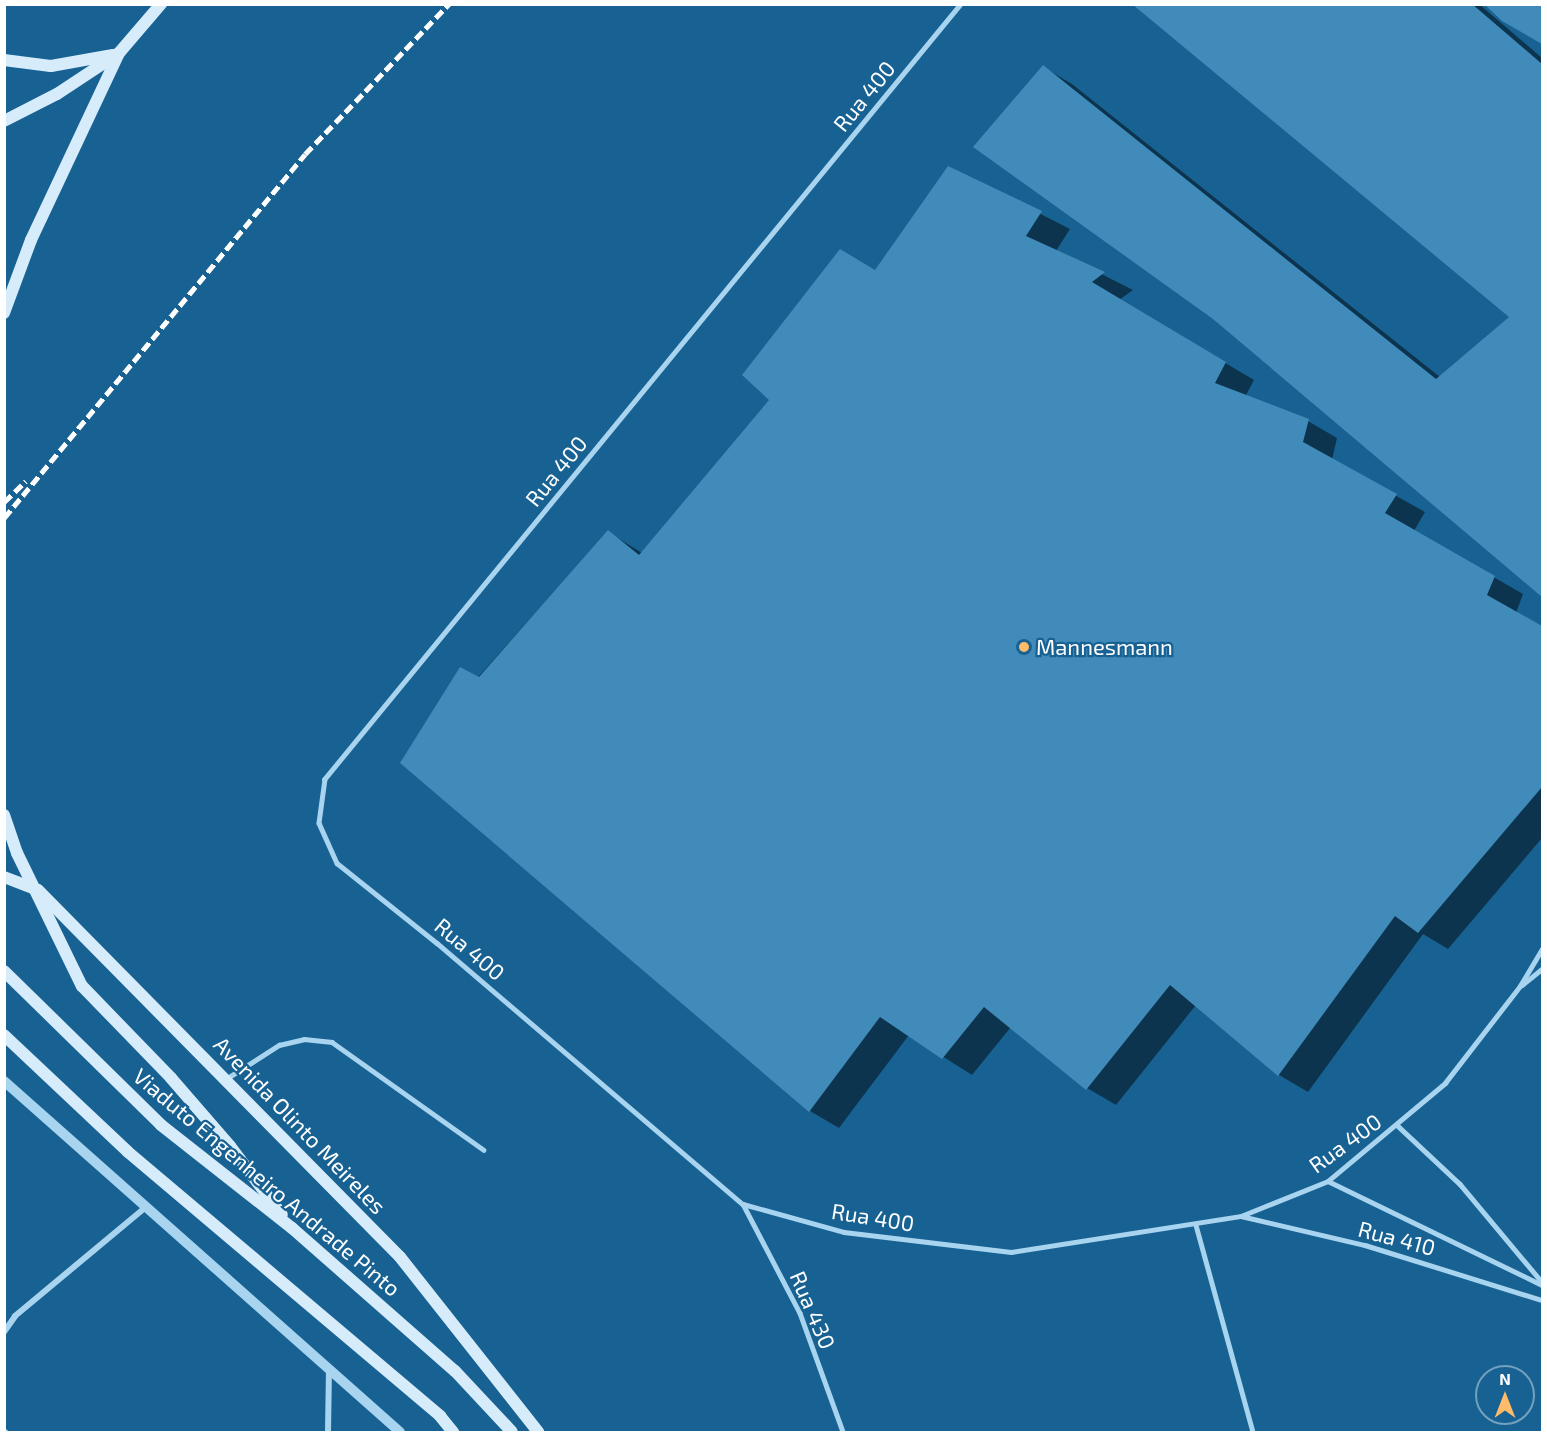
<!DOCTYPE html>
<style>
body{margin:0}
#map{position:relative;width:1547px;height:1437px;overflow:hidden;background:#186293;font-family:"Exo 2",sans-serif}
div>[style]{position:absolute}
.shadow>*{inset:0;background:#0007}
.building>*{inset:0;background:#418bba}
.service>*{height:4.5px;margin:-2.25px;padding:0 2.25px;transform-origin:2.25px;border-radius:2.25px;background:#a8d4f0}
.minor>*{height:6px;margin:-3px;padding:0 3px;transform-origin:3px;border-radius:3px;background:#a8d4f0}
.tertiary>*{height:10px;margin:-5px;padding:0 5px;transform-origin:5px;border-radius:5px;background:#a8d4f0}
.secondary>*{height:12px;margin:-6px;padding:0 6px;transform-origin:6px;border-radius:6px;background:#d6ecfb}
.rail>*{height:4.5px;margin-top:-2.25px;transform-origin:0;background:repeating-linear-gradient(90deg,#fff 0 10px,transparent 0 14.5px)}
.dots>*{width:16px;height:16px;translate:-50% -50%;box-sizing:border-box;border:3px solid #186293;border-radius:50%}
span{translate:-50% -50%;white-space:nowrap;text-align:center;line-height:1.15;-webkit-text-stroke:4.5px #186293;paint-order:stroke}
.street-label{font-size:22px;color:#fff}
.poi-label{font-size:22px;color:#fff}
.left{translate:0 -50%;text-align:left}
.frame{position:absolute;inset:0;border:6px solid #fff;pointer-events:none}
.north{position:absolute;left:1475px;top:1365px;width:60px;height:60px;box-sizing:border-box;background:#186293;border:2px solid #74a1be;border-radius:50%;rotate:0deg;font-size:16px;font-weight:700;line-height:24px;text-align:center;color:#fff}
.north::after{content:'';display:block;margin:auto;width:21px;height:27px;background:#ffbb67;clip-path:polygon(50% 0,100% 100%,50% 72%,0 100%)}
</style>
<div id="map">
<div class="shadow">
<i style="clip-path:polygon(1134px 4px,1479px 4px,1542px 58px,1542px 595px,1444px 510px,1043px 67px,1072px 84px,1440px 377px,1511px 317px)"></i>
<i style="clip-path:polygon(1486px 4px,1542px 4px,1542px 43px,1533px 38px)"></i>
<i style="clip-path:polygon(948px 167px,1070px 229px,1056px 251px,1133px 290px,1119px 300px,1254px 380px,1245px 397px,1308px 421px,1337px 438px,1332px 460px,1425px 512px,1414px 531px,1523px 594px,1516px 613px,1542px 628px,1542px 838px,1448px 949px,1423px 934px,1308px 1092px,1279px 1075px,1196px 1005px,1116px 1105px,1087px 1088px,1011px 1027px,972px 1075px,909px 1035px,839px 1128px,810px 1111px,402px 762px,608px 532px,642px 553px,876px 272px)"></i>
</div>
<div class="building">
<i style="clip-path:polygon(1132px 4px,1472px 4px,1542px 64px,1542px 597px,1213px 319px,973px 147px,1043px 65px,1436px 379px,1509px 317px)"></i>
<i style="clip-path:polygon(1484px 4px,1542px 4px,1542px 44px,1502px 21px)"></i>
<i style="clip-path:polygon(948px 166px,1042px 211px,1026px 236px,1105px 272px,1092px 282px,1226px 362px,1215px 383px,1309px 419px,1303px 442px,1397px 494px,1385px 513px,1495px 576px,1487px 595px,1542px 626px,1542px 787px,1418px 933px,1395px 916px,1278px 1076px,1170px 985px,1086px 1090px,984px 1007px,942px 1059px,880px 1017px,809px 1112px,400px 763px,460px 667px,479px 677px,608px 530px,639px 555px,769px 400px,742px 375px,840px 249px,875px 270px)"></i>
</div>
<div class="service">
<i style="left:961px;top:4px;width:1003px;rotate:129.37deg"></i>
<i style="left:325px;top:779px;width:44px;rotate:97.8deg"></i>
<i style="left:319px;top:823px;width:44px;rotate:65.8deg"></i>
<i style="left:337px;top:863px;width:128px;rotate:38.7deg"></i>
<i style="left:437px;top:943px;width:402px;rotate:40.5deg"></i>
<i style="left:743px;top:1204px;width:105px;rotate:15.5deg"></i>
<i style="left:844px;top:1232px;width:168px;rotate:6.8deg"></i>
<i style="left:1011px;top:1252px;width:233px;rotate:-8.9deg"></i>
<i style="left:1241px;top:1216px;width:94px;rotate:-21.9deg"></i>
<i style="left:1328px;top:1181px;width:153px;rotate:-39.9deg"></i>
<i style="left:1445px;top:1083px;width:123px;rotate:-52.3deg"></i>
<i style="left:1520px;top:986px;width:43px;rotate:-59.3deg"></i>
<i style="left:1522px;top:985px;width:26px;rotate:-39deg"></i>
<i style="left:226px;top:1079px;width:63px;rotate:-32.7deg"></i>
<i style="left:279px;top:1045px;width:26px;rotate:-13deg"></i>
<i style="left:304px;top:1039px;width:28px;rotate:6deg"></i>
<i style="left:332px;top:1042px;width:186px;rotate:35.4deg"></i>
<i style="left:1398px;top:1126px;width:85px;rotate:43.1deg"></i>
<i style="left:1460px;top:1184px;width:128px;rotate:50.1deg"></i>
<i style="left:1328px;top:1181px;width:238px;rotate:25.9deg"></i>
<i style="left:743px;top:1204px;width:123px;rotate:62.4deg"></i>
<i style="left:800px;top:1313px;width:127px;rotate:70.1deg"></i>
<i style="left:1241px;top:1216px;width:127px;rotate:13.2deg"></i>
<i style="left:1365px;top:1245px;width:185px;rotate:17.3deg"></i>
<i style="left:1196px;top:1225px;width:215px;rotate:74.6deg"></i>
</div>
<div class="minor">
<i style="left:4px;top:1332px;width:19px;rotate:-55deg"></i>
<i style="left:15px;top:1316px;width:170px;rotate:-39.8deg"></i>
<i style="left:4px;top:1432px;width:1px"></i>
<i style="left:328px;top:1432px;width:61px;rotate:-89.1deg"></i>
</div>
<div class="tertiary">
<i style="left:4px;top:1081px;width:529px;rotate:41.55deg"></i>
</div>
<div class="secondary">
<i style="left:4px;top:60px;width:47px;rotate:7.3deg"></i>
<i style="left:51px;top:66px;width:63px;rotate:-10.1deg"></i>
<i style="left:4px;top:121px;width:59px;rotate:-27deg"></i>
<i style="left:57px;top:94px;width:74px;rotate:-33.5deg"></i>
<i style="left:119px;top:53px;width:65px;rotate:-49.4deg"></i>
<i style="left:4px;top:313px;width:78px;rotate:-69.7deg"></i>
<i style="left:31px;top:240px;width:207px;rotate:-64.8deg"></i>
<i style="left:4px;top:815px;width:40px;rotate:71.1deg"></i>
<i style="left:17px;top:853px;width:148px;rotate:64deg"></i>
<i style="left:82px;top:986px;width:128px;rotate:45.9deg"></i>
<i style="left:171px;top:1078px;width:90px;rotate:49.1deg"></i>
<i style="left:230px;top:1146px;width:86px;rotate:53deg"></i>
<i style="left:4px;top:877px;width:36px;rotate:21deg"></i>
<i style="left:38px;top:890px;width:515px;rotate:45.39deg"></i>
<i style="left:400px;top:1257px;width:223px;rotate:51.7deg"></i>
<i style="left:4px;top:971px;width:220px;rotate:44.4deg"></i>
<i style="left:161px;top:1125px;width:167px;rotate:38.2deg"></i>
<i style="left:292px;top:1228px;width:217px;rotate:41.3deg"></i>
<i style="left:455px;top:1371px;width:83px;rotate:46.9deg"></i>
<i style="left:4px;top:1035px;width:170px;rotate:43.3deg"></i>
<i style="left:128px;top:1152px;width:409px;rotate:40.2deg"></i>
<i style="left:440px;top:1416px;width:21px;rotate:51deg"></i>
</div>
<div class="rail">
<i style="left:4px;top:502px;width:30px;rotate:-44deg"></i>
<i style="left:4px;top:518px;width:472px;rotate:-50.4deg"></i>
<i style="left:305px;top:154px;width:208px;rotate:-46.2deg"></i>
</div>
<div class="dots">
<i style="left:1024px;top:647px;background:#ffbb67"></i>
</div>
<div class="street-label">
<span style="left:864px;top:96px;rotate:-51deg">Rua 400</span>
<span style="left:556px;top:471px;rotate:-51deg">Rua 400</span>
<span style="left:470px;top:949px;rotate:40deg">Rua 400</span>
<span style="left:300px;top:1125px;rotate:46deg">Avenida Olinto Meireles</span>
<span style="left:1345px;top:1143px;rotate:-36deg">Rua 400</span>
<span style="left:267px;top:1182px;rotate:40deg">Viaduto Engenheiro Andrade Pinto</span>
<span style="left:873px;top:1217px;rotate:9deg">Rua 400</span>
<span style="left:1397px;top:1238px;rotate:15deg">Rua 410</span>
<span style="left:813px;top:1310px;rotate:67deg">Rua 430</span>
</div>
<div class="poi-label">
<span class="left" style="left:1036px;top:647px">Mannesmann</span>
</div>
<div class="frame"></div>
<div class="north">N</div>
</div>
